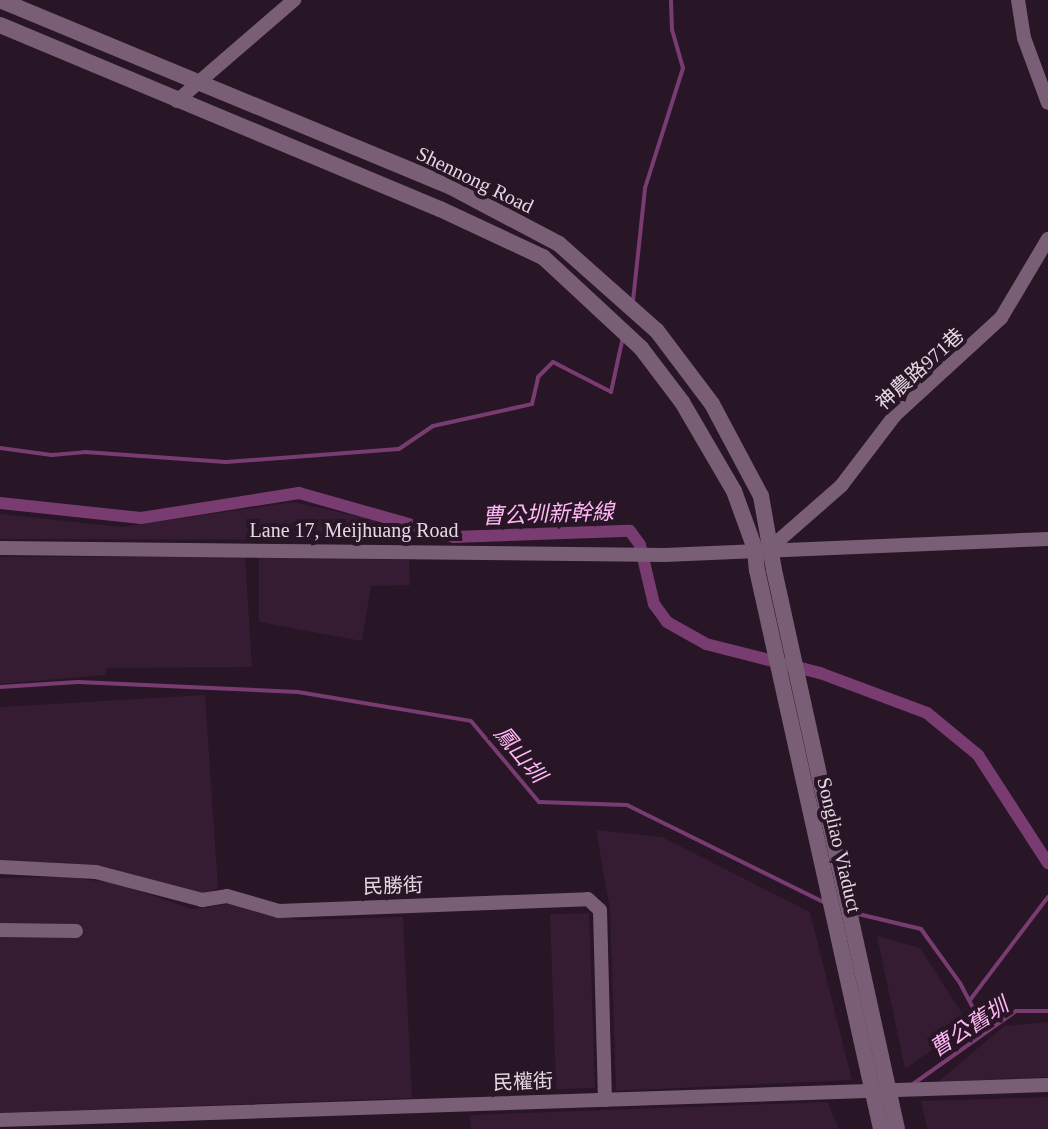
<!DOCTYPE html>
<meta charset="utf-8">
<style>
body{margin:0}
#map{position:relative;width:1048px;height:1129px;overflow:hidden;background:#281526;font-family:"Times New Roman","Noto Sans TC",serif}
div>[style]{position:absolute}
.built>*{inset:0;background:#351c32;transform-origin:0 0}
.stream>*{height:4px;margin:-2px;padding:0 2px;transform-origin:2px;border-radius:2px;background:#783c71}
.canal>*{height:12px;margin:-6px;padding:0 6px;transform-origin:6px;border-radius:6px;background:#783c71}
.minor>*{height:14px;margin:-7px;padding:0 7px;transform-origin:7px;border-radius:7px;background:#7a5e75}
.tertiary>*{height:16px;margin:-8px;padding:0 8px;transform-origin:8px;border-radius:8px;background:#7a5e75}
.tertiary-bridge>*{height:16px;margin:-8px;padding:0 8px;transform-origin:8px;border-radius:8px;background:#7a5e75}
span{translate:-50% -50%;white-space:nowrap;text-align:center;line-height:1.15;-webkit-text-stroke:8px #281526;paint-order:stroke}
.street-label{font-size:20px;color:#e6d8e3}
.water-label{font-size:22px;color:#feb7f3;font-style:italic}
</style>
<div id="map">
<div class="built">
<i style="clip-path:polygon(293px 502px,375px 520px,371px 540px,0 539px,0 514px,122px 527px)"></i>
<i style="clip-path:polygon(259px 556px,409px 560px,410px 585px,371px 586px,362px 641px,259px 622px)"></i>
<i style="clip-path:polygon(0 557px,245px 557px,252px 667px,107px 668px,105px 675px,0 684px)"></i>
<i style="clip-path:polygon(205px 695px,218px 888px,200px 896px,127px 874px,47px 862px,0 863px,0 707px)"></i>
<i style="clip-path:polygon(596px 830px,662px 837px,810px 912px,852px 1080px,616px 1091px,610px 909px)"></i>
<i style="clip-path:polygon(67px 877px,120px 884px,191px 909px,230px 904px,298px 920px,403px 917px,412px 1098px,0 1113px,0 878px)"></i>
<i style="left:589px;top:913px;width:175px;height:39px;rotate:88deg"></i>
<i style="clip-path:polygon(877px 936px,920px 948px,969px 1024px,905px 1069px)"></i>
<i style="clip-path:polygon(1048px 1022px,1048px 1077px,938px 1082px,1004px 1026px)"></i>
<i style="clip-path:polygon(1048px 1097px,1048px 1129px,927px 1129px,921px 1101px)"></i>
<i style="clip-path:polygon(827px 1102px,839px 1129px,471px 1129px,470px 1115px)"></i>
</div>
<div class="stream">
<i style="left:633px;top:301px;width:114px;rotate:-83.9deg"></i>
<i style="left:645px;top:188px;width:126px;rotate:-72.4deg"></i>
<i style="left:683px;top:68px;width:40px;rotate:-106deg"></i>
<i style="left:672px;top:30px;width:30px;rotate:-92deg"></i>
<i style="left:0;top:448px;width:52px;rotate:7.7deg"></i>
<i style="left:52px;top:455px;width:33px;rotate:-5deg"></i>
<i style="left:85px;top:452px;width:141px;rotate:4.1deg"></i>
<i style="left:226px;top:462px;width:173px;rotate:-4.3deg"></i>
<i style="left:399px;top:449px;width:41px;rotate:-34.1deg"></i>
<i style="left:433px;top:426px;width:101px;rotate:-12.5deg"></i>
<i style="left:532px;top:404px;width:28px;rotate:-77deg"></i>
<i style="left:538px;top:377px;width:21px;rotate:-45deg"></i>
<i style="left:553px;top:362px;width:65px;rotate:27.3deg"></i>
<i style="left:611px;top:392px;width:56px;rotate:-77.7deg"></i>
<i style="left:0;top:687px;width:78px;rotate:-3.7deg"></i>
<i style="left:78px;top:682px;width:220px;rotate:2.6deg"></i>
<i style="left:298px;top:692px;width:175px;rotate:9.5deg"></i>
<i style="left:471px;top:721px;width:106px;rotate:50deg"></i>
<i style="left:539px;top:802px;width:88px;rotate:2deg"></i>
<i style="left:627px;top:805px;width:223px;rotate:26.3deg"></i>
<i style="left:854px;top:913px;width:69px;rotate:13.4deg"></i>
<i style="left:921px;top:929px;width:67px;rotate:54.2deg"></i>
<i style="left:960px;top:983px;width:54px;rotate:62.5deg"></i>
<i style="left:970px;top:1000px;width:129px;rotate:-52.9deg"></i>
<i style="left:913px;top:1084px;width:126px;rotate:-35.3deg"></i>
<i style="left:1016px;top:1011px;width:32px"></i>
</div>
<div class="canal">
<i style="left:0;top:503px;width:142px;rotate:6.1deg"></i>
<i style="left:141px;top:518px;width:160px;rotate:-9deg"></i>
<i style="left:299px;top:493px;width:161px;rotate:15.8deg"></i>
<i style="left:454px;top:537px;width:176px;rotate:-2deg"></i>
<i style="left:630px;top:531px;width:17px;rotate:54deg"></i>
<i style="left:640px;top:545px;width:61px;rotate:76.7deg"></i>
<i style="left:654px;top:604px;width:22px;rotate:54deg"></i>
<i style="left:667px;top:622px;width:45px;rotate:29.4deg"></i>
<i style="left:706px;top:644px;width:118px;rotate:14.3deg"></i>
<i style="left:820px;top:673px;width:114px;rotate:20.5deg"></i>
<i style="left:927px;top:713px;width:66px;rotate:39.5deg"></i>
<i style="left:978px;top:755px;width:129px;rotate:57.1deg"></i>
</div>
<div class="minor">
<i style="left:1018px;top:0;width:38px;rotate:81deg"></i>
<i style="left:1024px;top:38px;width:69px;rotate:69.7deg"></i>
<i style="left:177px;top:101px;width:155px;rotate:-40.8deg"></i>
<i style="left:0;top:548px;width:665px;rotate:0.6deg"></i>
<i style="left:665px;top:555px;width:383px;rotate:-2.4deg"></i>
<i style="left:769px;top:549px;width:96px;rotate:-41.2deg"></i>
<i style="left:841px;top:486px;width:89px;rotate:-52.7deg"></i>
<i style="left:895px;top:415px;width:144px;rotate:-42.5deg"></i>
<i style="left:1001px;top:318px;width:92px;rotate:-59.3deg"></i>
<i style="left:0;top:867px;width:96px;rotate:3deg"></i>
<i style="left:96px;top:872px;width:110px;rotate:14.8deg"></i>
<i style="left:202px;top:900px;width:25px;rotate:-9deg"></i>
<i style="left:227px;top:896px;width:54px;rotate:16.1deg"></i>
<i style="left:279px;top:911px;width:309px;rotate:-2.2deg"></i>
<i style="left:588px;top:899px;width:16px;rotate:43deg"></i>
<i style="left:600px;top:910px;width:190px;rotate:88.5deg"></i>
<i style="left:0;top:930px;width:76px;rotate:0.8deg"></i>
<i style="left:0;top:1120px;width:1049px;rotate:-1.91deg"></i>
</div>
<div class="tertiary">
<i style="left:0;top:0;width:488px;rotate:22.5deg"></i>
<i style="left:451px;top:187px;width:122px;rotate:27.8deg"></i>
<i style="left:559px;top:244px;width:131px;rotate:41.6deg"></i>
<i style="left:657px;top:331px;width:91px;rotate:53deg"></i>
<i style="left:712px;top:404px;width:104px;rotate:62deg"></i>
<i style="left:761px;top:496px;width:75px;rotate:80deg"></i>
<i style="left:0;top:25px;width:477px;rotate:22.7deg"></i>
<i style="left:440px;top:209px;width:114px;rotate:25deg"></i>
<i style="left:543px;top:257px;width:134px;rotate:42.9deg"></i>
<i style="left:641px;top:348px;width:68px;rotate:52.8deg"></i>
<i style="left:682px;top:402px;width:103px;rotate:59.7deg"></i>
<i style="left:734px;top:491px;width:62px;rotate:70.1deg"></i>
<i style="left:755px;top:549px;width:21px;rotate:85deg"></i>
</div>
<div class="tertiary-bridge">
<i style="left:757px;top:570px;width:573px;rotate:77.49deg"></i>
<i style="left:774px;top:570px;width:572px;rotate:77.59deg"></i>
</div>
<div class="street-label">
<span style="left:475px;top:180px;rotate:26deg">Shennong Road</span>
<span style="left:920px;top:369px;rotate:-42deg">神農路971巷</span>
<span style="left:354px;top:530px">Lane 17, Meijhuang Road</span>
<span style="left:839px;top:845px;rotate:77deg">Songliao Viaduct</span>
<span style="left:393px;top:886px;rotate:-2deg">民勝街</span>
<span style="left:523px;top:1082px;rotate:-2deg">民權街</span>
</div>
<div class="water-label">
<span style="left:548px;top:514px;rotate:-2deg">曹公圳新幹線</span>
<span style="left:520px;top:754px;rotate:50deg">鳳山圳</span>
<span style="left:969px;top:1027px;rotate:-33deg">曹公舊圳</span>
</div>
</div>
